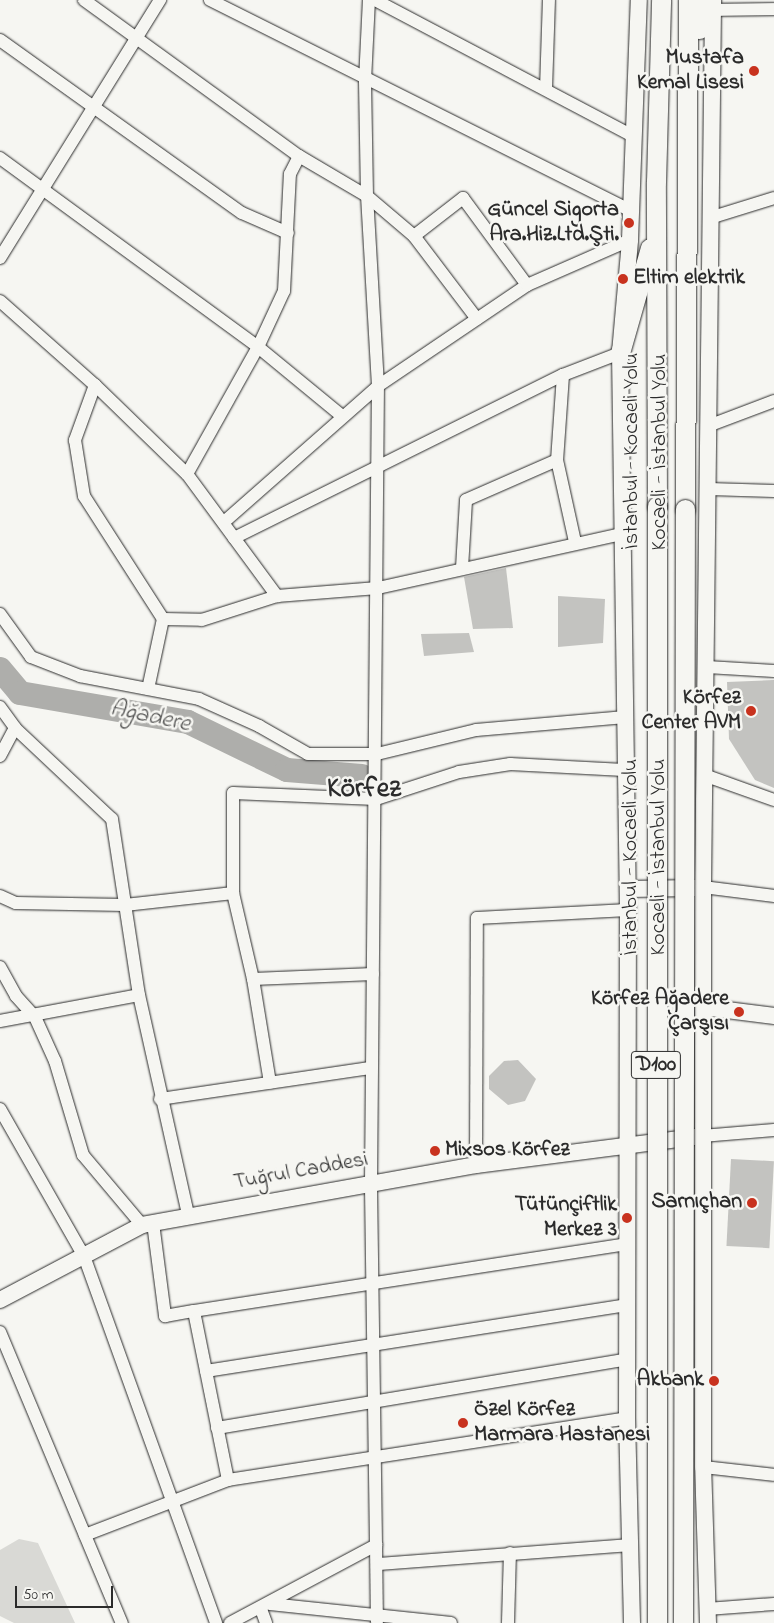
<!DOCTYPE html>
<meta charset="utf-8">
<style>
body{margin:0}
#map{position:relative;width:774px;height:1623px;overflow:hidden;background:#f6f6f2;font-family:"Indie Flower",sans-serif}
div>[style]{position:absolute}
.green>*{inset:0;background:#d9d9d5}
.river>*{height:24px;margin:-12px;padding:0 12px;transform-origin:12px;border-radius:12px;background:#aeaeab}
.building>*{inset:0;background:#c3c3c0;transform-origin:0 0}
.roads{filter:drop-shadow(0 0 1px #2b2b2b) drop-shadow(0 0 1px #2b2b2b)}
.minor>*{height:12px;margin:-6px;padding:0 6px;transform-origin:6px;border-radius:6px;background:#f6f6f2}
.major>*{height:16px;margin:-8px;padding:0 8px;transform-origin:8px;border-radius:8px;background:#f6f6f2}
.highway>*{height:19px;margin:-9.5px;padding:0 9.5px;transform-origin:9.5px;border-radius:9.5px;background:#f6f6f2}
.bridges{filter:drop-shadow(0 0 1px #2b2b2b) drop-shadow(0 0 1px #2b2b2b)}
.highway-bridge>*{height:19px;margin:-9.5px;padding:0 9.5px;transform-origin:9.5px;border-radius:9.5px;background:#f6f6f2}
.dots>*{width:14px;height:14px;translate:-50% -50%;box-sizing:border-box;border:2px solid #f6f6f2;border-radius:50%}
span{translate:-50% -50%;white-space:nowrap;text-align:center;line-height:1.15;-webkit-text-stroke:5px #f6f6f2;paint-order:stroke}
.shield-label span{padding:1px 4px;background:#f6f6f2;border:1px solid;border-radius:4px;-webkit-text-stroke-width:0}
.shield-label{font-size:21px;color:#2b2b2b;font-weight:700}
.poi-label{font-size:22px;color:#2b2b2b;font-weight:700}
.right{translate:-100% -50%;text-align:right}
.left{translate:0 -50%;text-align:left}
.street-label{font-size:22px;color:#2b2b2b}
.water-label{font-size:24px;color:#525251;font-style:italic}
.district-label{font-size:28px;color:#2b2b2b;font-weight:700}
.scale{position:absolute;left:15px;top:1586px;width:98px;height:22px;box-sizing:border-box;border:2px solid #2b2b2b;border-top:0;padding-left:6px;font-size:15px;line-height:18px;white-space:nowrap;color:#2b2b2b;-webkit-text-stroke:4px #f6f6f2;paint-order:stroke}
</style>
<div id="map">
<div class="green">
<i style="clip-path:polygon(19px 1539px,38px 1543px,75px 1623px,14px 1623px,0 1616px,0 1550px)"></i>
</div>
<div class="river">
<i style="left:0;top:669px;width:31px;rotate:50deg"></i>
<i style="left:20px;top:693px;width:170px;rotate:9.8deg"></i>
<i style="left:188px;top:722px;width:110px;rotate:25.9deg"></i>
<i style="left:287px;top:770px;width:75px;rotate:4.6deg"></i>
</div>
<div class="building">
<i style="clip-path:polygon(506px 568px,513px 628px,473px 629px,464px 577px)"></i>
<i style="clip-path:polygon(558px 596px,605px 599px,603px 643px,558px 647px)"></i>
<i style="clip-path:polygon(469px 633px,474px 652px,424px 656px,421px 634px)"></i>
<i style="clip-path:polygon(774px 680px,774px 788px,755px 780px,729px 739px,727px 682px)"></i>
<i style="clip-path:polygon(518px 1060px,536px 1079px,525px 1101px,508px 1105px,489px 1089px,489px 1076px,504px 1061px)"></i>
<i style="left:731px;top:1159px;width:43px;height:87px;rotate:3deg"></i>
</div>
<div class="roads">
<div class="minor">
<i style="left:84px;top:0;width:266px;rotate:36deg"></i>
<i style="left:299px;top:156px;width:79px;rotate:30.5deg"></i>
<i style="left:367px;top:196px;width:62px;rotate:40.4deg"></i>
<i style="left:414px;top:236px;width:104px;rotate:52.8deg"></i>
<i style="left:210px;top:0;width:471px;rotate:26.6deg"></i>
<i style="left:375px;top:0;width:292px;rotate:27.8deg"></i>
<i style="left:713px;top:10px;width:61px;rotate:-0.9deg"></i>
<i style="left:0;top:40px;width:297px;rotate:35.6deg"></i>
<i style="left:242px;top:213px;width:50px;rotate:23.5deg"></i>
<i style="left:546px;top:89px;width:89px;rotate:-88.1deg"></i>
<i style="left:0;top:158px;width:320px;rotate:36.2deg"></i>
<i style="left:258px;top:347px;width:109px;rotate:39.4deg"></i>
<i style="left:713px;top:217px;width:64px;rotate:-17.3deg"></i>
<i style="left:414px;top:236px;width:62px;rotate:-37.8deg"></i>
<i style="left:463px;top:198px;width:108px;rotate:53.7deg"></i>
<i style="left:0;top:258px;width:304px;rotate:-58.2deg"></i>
<i style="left:0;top:301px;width:127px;rotate:41.5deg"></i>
<i style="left:95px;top:385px;width:128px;rotate:44.1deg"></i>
<i style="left:187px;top:474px;width:152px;rotate:53.6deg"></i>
<i style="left:277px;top:596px;width:101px;rotate:-4.5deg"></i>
<i style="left:378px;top:588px;width:250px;rotate:-12.5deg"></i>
<i style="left:563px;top:375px;width:85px;rotate:94deg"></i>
<i style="left:557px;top:460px;width:84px;rotate:77.6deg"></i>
<i style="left:95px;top:385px;width:59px;rotate:110deg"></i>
<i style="left:75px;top:440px;width:57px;rotate:80.9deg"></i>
<i style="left:84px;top:496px;width:146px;rotate:57.3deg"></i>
<i style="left:163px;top:619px;width:39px;rotate:1deg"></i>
<i style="left:202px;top:620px;width:79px;rotate:-17.7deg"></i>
<i style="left:708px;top:426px;width:71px;rotate:-20.7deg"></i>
<i style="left:187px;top:474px;width:145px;rotate:-60.8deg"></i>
<i style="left:258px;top:347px;width:62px;rotate:-65.1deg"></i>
<i style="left:284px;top:291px;width:117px;rotate:-87.1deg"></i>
<i style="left:290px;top:174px;width:20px;rotate:-63deg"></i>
<i style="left:709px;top:489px;width:65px;rotate:1.8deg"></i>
<i style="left:224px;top:522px;width:205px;rotate:-41.4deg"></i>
<i style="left:378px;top:386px;width:180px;rotate:-34.1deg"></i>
<i style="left:527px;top:285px;width:112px;rotate:-23.6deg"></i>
<i style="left:234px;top:538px;width:367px;rotate:-26.4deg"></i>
<i style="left:563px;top:375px;width:61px;rotate:-21.1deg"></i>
<i style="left:462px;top:568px;width:68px;rotate:-86.6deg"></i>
<i style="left:466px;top:500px;width:99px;rotate:-23.7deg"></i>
<i style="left:0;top:614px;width:53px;rotate:54.2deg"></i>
<i style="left:31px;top:657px;width:53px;rotate:21.2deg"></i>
<i style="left:80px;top:676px;width:121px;rotate:10.9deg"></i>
<i style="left:199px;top:699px;width:66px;rotate:24.2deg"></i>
<i style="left:259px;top:726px;width:56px;rotate:29.7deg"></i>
<i style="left:308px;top:754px;width:69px"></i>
<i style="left:377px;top:754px;width:102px;rotate:-13.6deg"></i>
<i style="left:476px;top:730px;width:150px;rotate:-5deg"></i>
<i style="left:707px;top:667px;width:67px;rotate:3.4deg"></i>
<i style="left:148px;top:689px;width:72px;rotate:-77.9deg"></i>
<i style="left:0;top:707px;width:26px;rotate:54deg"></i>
<i style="left:15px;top:728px;width:133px;rotate:43.2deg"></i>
<i style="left:112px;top:819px;width:178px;rotate:81.3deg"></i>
<i style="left:139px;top:995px;width:224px;rotate:77.4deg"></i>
<i style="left:0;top:756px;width:32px;rotate:-62deg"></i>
<i style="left:704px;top:775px;width:74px;rotate:19.7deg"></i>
<i style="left:703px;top:887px;width:72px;rotate:7.2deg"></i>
<i style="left:0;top:896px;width:17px;rotate:24deg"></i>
<i style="left:16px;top:903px;width:109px;rotate:1.1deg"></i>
<i style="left:125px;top:905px;width:109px;rotate:-6.3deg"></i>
<i style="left:0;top:967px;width:33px;rotate:61deg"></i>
<i style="left:16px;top:996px;width:28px;rotate:48deg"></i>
<i style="left:35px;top:1017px;width:48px;rotate:65.6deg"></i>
<i style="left:55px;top:1061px;width:98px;rotate:73.4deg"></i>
<i style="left:83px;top:1155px;width:92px;rotate:49.9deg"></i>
<i style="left:373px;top:974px;width:120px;rotate:177.6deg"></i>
<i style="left:253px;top:979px;width:88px;rotate:-103.1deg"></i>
<i style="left:233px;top:893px;width:100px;rotate:-90deg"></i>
<i style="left:233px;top:793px;width:143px;rotate:2.4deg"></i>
<i style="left:376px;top:799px;width:87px;rotate:-18deg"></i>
<i style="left:459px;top:772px;width:52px;rotate:-8.9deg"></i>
<i style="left:510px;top:764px;width:114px;rotate:3deg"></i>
<i style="left:253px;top:979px;width:105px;rotate:80.7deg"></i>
<i style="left:0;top:1021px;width:141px;rotate:-10.6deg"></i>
<i style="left:160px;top:1099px;width:213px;rotate:-8.4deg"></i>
<i style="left:0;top:1109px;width:169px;rotate:60.3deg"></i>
<i style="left:84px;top:1256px;width:390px;rotate:70.2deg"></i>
<i style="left:702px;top:1136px;width:72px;rotate:-4.8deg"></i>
<i style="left:476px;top:1165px;width:247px;rotate:-89.8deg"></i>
<i style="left:477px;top:918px;width:151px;rotate:-3deg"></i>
<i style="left:153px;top:1223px;width:94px;rotate:82.6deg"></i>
<i style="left:165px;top:1316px;width:29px;rotate:-10deg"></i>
<i style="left:0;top:1332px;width:316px;rotate:67.3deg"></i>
<i style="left:206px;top:1371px;width:427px;rotate:-8.9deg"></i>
<i style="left:217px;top:1428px;width:417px;rotate:-9.5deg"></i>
<i style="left:703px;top:1467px;width:71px;rotate:6.4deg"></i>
<i style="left:228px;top:1480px;width:172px;rotate:-101.4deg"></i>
<i style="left:194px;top:1311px;width:438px;rotate:-8.8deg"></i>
<i style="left:85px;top:1535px;width:153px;rotate:-21deg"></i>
<i style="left:228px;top:1480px;width:404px;rotate:-8.8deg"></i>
<i style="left:376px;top:1545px;width:77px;rotate:89.3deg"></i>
<i style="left:378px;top:1564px;width:254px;rotate:-4.3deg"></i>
<i style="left:270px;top:1604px;width:182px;rotate:6deg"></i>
<i style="left:261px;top:1609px;width:15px;rotate:70deg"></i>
<i style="left:707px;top:1609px;width:67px;rotate:-4.3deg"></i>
<i style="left:230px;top:1623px;width:166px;rotate:-28.1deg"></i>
<i style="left:376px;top:1545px;width:362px;rotate:-90.8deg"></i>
<i style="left:371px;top:1183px;width:797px;rotate:-89.5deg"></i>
<i style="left:378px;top:386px;width:190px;rotate:-93.3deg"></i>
<i style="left:367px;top:196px;width:115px;rotate:-91deg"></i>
<i style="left:365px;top:81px;width:81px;rotate:-87.2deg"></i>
<i style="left:508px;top:1623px;width:70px;rotate:-88.4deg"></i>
</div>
<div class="major">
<i style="left:628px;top:889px;width:67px;rotate:-0.9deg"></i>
<i style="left:703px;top:1007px;width:72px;rotate:7.2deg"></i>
<i style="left:0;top:1300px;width:161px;rotate:-27.8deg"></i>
<i style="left:142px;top:1225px;width:339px;rotate:-10.2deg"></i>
<i style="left:476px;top:1165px;width:221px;rotate:-7.3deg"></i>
<i style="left:632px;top:1623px;width:205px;rotate:-91.4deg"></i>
<i style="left:627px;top:1418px;width:508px;rotate:-89.89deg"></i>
<i style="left:628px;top:910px;width:557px;rotate:-90.82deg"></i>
<i style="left:620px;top:353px;width:113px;rotate:-84.9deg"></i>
<i style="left:630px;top:240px;width:240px;rotate:-87.9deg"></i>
<i style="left:708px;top:1623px;width:156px;rotate:-91.8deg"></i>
<i style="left:703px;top:1467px;width:580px;rotate:-90deg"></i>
<i style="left:703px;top:887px;width:887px;rotate:-89.35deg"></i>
</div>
<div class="highway">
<i style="left:699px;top:29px;width:29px;rotate:-86deg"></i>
<i style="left:620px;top:353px;width:109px;rotate:-74.1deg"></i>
<i style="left:657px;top:506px;width:324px;rotate:-90.2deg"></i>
<i style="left:656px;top:182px;width:182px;rotate:-88.4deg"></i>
<i style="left:685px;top:509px;width:509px;rotate:-89.66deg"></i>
</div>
</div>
<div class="bridges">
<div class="highway-bridge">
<i style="left:657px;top:1623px;width:1117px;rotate:-90deg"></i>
<i style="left:683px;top:1623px;width:1114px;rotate:-89.9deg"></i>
</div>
</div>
<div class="dots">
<i style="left:754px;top:71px;background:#c8321e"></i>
<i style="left:629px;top:223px;background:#c8321e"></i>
<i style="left:623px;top:279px;background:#c8321e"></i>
<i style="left:751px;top:711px;background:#c8321e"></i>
<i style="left:739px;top:1012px;background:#c8321e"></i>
<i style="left:435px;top:1151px;background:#c8321e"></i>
<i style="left:752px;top:1203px;background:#c8321e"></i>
<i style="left:627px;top:1218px;background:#c8321e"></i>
<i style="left:714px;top:1381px;background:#c8321e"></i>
<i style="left:463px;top:1423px;background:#c8321e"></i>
</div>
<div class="shield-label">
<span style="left:656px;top:1065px">D100</span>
</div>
<div class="poi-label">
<span class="right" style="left:744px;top:71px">Mustafa<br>Kemal Lisesi</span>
<span class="right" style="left:619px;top:223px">Güncel Sigorta<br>Ara.Hiz.Ltd.Şti.</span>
<span class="left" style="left:633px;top:279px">Eltim elektrik</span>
<span class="right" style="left:741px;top:711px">Körfez<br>Center AVM</span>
<span class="right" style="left:729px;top:1012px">Körfez Ağadere<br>Çarşısı</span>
<span class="left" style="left:445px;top:1151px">Mixsos Körfez</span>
<span class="right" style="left:742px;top:1203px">Sarnıçhan</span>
<span class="right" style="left:617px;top:1218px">Tütünçiftlik<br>Merkez 3</span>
<span class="right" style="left:704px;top:1381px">Akbank</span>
<span class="left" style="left:474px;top:1423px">Özel Körfez<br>Marmara Hastanesi</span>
</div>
<div class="street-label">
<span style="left:633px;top:451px;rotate:-90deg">İstanbul - Kocaeli Yolu</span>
<span style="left:661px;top:452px;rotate:-90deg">Kocaeli - İstanbul Yolu</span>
<span style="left:632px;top:857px;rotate:-90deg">İstanbul - Kocaeli Yolu</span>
<span style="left:660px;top:857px;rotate:-90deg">Kocaeli - İstanbul Yolu</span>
<span style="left:301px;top:1172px;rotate:-10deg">Tuğrul Caddesi</span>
</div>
<div class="water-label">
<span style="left:150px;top:717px;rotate:12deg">Ağadere</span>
</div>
<div class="district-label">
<span style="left:364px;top:790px">Körfez</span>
</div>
<div class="scale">50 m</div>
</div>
